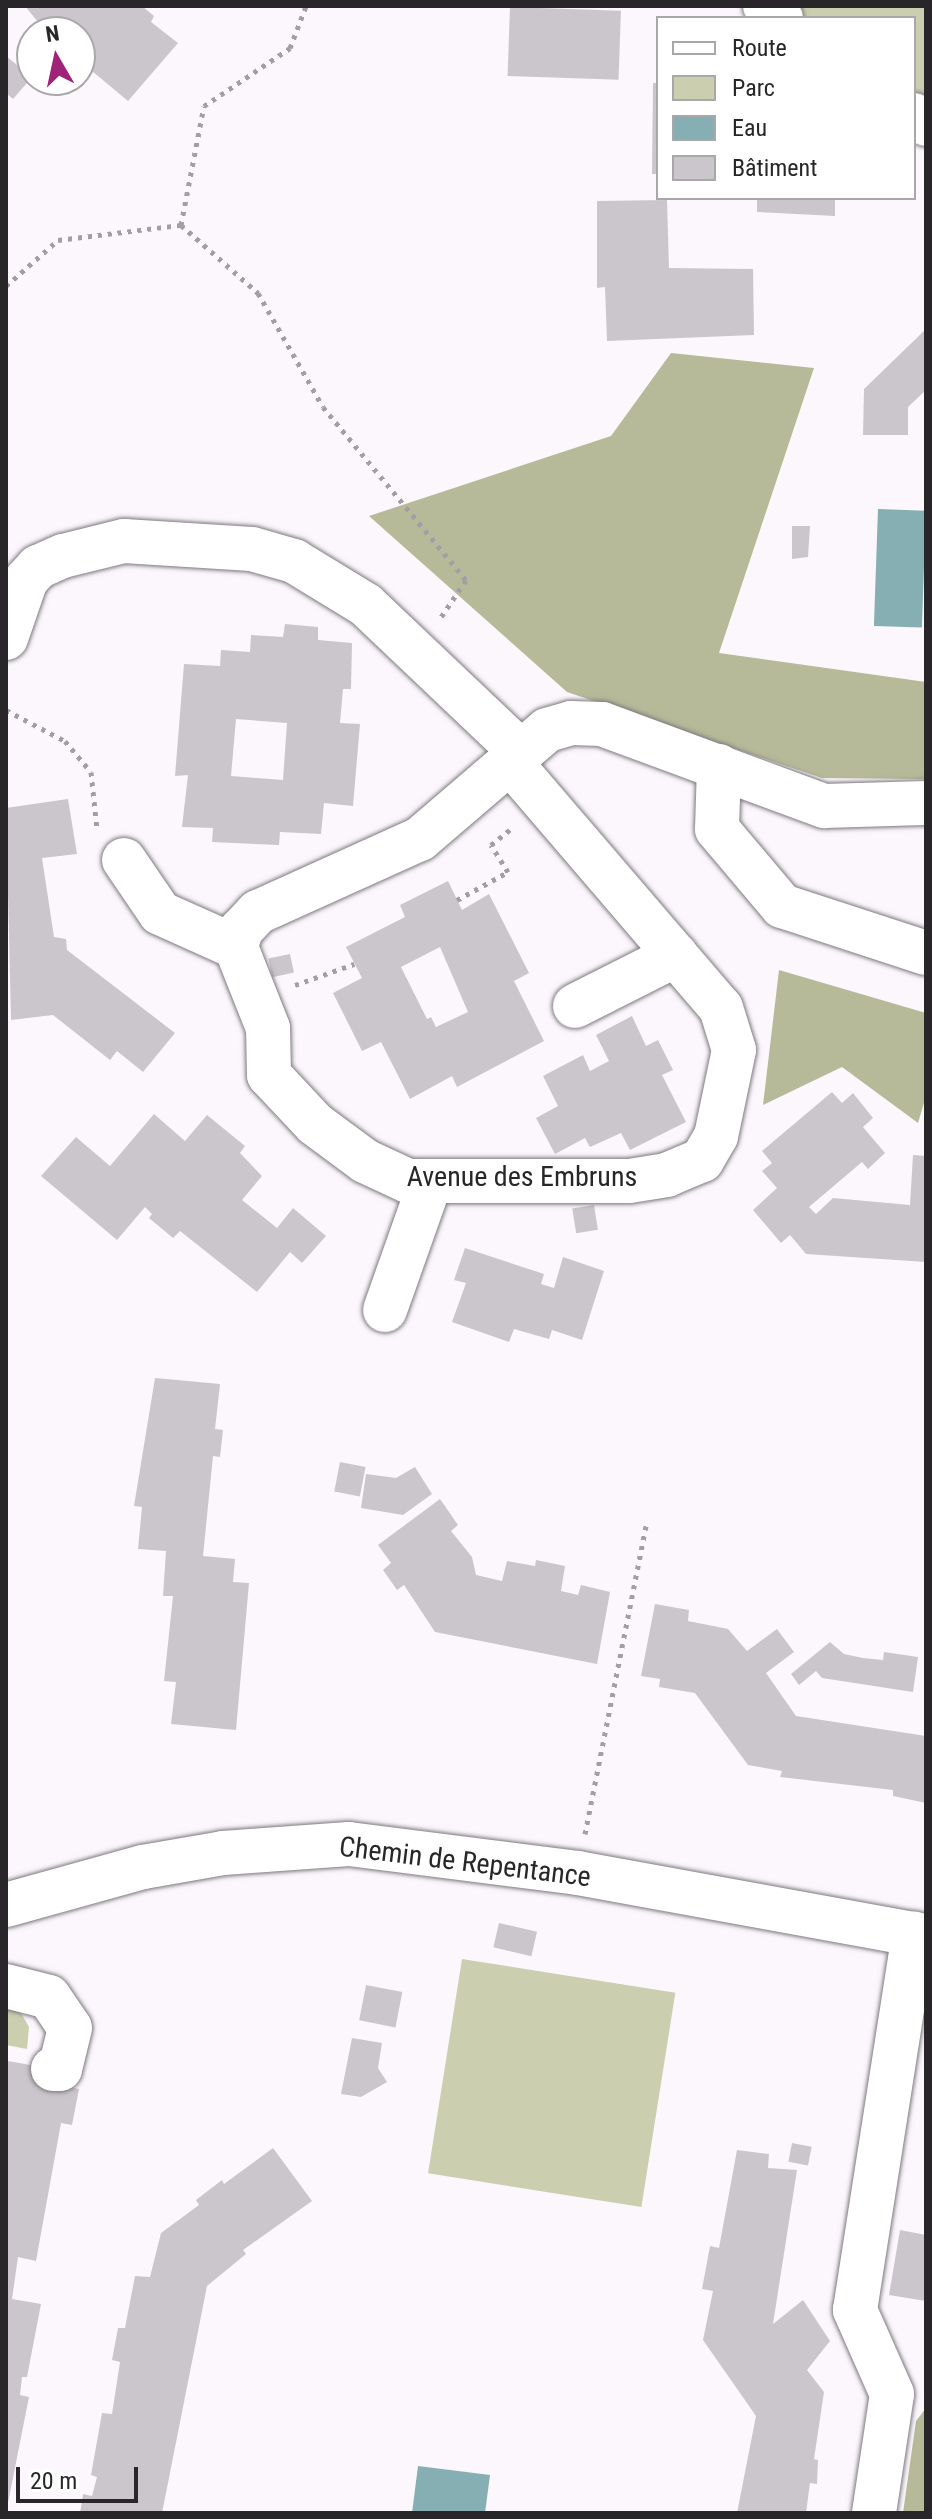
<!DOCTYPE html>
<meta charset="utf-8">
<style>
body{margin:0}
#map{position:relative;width:932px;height:2519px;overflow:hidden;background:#fcf7fd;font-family:"Roboto Condensed",sans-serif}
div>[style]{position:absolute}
.green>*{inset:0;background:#cbcfb0;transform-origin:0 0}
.forest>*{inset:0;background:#b6ba99}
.water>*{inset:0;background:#85afb2;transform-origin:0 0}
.building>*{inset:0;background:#cbc6cc;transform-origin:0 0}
.path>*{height:5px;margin-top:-2.5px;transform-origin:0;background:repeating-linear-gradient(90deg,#a29ea3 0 4px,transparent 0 10px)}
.roads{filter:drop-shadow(0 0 2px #7d797e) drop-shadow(0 0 2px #7d797e)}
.minor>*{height:44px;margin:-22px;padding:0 22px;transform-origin:22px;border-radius:22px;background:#fff}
span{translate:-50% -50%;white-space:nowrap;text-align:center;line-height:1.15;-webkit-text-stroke:6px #fff;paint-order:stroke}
.street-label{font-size:28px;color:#282628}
.frame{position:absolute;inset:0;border:8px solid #282628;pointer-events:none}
.legend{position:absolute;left:656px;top:16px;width:260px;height:184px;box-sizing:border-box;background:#fff;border:2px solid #a9a8a9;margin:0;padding:10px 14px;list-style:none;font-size:24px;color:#282628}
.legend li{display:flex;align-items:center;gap:16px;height:40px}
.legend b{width:40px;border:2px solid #a9a8a9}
.north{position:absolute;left:16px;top:16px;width:80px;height:80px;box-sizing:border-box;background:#fff;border:2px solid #a9a8a9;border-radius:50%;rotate:351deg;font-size:22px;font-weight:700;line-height:32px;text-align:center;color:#282628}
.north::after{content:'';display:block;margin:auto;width:28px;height:36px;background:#9f2378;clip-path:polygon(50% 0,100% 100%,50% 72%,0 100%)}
.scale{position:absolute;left:16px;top:2467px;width:122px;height:36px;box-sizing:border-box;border:4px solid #282628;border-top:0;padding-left:10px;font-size:24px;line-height:28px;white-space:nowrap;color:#282628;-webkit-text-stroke:6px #fff;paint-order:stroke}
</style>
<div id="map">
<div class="green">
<i style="clip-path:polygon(782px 6px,926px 6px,926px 111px,914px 102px,914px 18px,798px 18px)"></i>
<i style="left:462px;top:1959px;width:216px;height:217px;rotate:9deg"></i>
<i style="clip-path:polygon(6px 2006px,19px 2009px,29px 2027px,27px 2049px,6px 2045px)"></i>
</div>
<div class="forest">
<i style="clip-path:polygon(671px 353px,814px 368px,719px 653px,926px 682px,926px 779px,822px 778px,567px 692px,369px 516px,611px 436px)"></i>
<i style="clip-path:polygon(779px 970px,926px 1013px,926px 1096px,918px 1123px,842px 1067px,763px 1105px)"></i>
<i style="clip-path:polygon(926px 2408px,926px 2513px,903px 2513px,916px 2421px)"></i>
</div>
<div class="water">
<i style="left:878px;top:509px;width:48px;height:117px;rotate:2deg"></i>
<i style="clip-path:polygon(418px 2466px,490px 2475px,485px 2513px,412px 2513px)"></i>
</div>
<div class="building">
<i style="clip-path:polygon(25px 6px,142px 6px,154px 16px,151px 22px,178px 43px,128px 101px,80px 61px,80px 32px,46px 32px)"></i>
<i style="left:510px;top:7px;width:111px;height:69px;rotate:2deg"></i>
<i style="clip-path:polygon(6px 56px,32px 77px,13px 99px,6px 93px)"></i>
<i style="clip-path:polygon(653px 83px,658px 83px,658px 174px,652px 174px)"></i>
<i style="clip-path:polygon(757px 198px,835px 198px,835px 216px,757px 212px)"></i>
<i style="clip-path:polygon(667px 200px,669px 268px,753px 269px,754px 335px,607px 341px,605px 287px,597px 288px,597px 201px)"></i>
<i style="clip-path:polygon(926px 329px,926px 390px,908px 407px,908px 435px,863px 435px,864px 389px)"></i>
<i style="clip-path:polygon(792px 526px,810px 526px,808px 557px,792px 559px)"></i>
<i style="clip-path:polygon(evenodd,285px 624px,318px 627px,318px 640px,352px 643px,351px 689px,343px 689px,340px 723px,360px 724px,353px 806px,324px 803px,321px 834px,280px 832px,279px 845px,212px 842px,213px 828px,182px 827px,188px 775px,175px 776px,184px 664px,220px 666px,221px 650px,250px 652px,251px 635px,283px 637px,285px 624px,236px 719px,287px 723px,283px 780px,231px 776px,236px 719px)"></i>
<i style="clip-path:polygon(68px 799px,77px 854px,42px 858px,54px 937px,66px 939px,67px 950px,175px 1033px,143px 1072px,117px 1051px,110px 1060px,53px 1015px,11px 1020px,6px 808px)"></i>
<i style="clip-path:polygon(evenodd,448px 881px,462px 910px,489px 894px,529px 973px,514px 981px,544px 1041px,457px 1087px,452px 1076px,410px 1099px,381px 1042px,362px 1051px,333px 993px,362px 978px,346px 947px,405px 917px,400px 905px,448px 881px,440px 947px,468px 1012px,436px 1027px,431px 1017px,427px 1019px,401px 967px,440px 947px)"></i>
<i style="left:290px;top:954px;width:19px;height:22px;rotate:78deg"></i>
<i style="clip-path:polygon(632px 1016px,646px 1046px,658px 1040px,673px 1070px,662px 1075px,686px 1122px,630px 1150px,621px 1133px,590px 1147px,585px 1138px,555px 1154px,536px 1118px,558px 1106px,543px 1076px,583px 1055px,590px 1071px,609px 1061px,596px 1035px)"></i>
<i style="clip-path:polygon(832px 1092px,842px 1103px,853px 1093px,873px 1118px,863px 1127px,885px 1153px,868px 1169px,862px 1162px,809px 1207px,816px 1214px,833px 1198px,910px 1205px,913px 1155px,926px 1156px,926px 1262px,806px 1254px,790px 1235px,781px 1243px,753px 1210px,777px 1188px,762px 1171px,772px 1163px,762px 1151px)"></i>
<i style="clip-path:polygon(154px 1114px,185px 1141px,207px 1115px,245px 1146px,240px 1153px,262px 1176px,242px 1200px,277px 1228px,293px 1208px,326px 1236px,302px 1263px,290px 1252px,257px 1292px,180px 1231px,173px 1238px,149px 1218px,152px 1214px,145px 1207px,117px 1240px,41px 1176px,76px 1137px,110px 1166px)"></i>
<i style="left:594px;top:1205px;width:25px;height:22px;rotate:81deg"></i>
<i style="clip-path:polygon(465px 1248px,544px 1274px,541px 1284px,554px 1288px,563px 1257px,604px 1271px,582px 1340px,552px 1330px,549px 1339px,514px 1329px,509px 1342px,452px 1322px,466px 1283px,454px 1280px)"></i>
<i style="clip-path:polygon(155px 1378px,220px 1384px,215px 1429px,223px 1430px,220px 1457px,213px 1456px,203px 1556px,235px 1559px,233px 1582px,249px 1583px,236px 1730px,171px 1724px,176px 1682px,164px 1681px,173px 1596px,163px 1596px,166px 1551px,138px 1549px,142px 1507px,134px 1506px)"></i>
<i style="left:340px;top:1462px;width:26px;height:30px;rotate:11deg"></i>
<i style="clip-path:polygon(415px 1467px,432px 1494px,403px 1515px,361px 1508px,366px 1474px,396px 1478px)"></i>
<i style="clip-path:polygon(440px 1499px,458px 1525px,451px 1531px,472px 1557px,476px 1575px,502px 1581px,507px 1561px,535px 1566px,536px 1560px,565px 1566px,561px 1591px,578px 1595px,581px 1585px,610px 1592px,597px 1664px,435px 1632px,404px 1585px,397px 1590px,383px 1570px,391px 1563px,378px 1545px)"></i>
<i style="clip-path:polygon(655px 1604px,689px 1610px,688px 1621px,728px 1629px,747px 1651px,777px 1629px,794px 1652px,766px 1673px,796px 1716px,926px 1736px,926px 1803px,893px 1796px,893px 1790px,780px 1777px,782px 1771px,748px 1765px,695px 1693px,659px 1687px,660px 1679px,641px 1676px)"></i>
<i style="clip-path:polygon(830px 1642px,844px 1654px,863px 1658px,883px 1660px,884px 1652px,918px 1657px,913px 1692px,822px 1678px,816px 1671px,799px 1685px,791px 1674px)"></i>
<i style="left:499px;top:1923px;width:39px;height:25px;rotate:13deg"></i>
<i style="left:366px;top:1985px;width:37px;height:36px;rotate:11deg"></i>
<i style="clip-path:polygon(352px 2038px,382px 2043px,378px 2068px,387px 2082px,361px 2097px,341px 2094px)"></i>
<i style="clip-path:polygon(8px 2061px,53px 2069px,51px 2083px,79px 2089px,72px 2125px,61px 2123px,36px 2261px,18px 2257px,12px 2299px,41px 2304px,27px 2377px,22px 2377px,20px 2395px,29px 2397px,6px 2513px)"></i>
<i style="left:792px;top:2143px;width:20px;height:19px;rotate:11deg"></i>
<i style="clip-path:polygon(273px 2148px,312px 2201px,243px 2250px,246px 2254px,207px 2286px,162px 2513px,80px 2513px,83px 2494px,92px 2496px,97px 2477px,91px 2475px,102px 2413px,112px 2414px,120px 2362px,112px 2360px,118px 2328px,125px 2328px,135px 2276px,150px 2277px,161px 2233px,199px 2205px,196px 2200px,222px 2180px,224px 2184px)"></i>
<i style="clip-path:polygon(737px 2150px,769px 2154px,768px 2168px,797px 2170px,773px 2324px,803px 2300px,830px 2341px,807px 2370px,824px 2392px,814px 2459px,818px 2460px,817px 2484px,810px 2483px,806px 2513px,737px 2513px,756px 2416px,703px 2340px,713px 2291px,702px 2289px,710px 2246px,719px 2248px)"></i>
<i style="clip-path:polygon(900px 2230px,926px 2235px,926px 2301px,889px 2295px)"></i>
</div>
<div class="path">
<i style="left:181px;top:225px;width:103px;rotate:41.4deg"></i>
<i style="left:258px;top:293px;width:131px;rotate:60.3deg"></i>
<i style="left:323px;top:407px;width:224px;rotate:50.4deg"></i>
<i style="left:466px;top:580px;width:45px;rotate:124deg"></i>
<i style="left:6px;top:286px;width:69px;rotate:-41.5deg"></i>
<i style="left:58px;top:240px;width:124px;rotate:-7deg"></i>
<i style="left:181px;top:225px;width:121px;rotate:-79.1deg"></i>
<i style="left:204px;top:106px;width:104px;rotate:-34deg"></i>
<i style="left:290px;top:48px;width:45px;rotate:-69.1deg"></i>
<i style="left:6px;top:710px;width:67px;rotate:27.7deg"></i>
<i style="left:65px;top:741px;width:40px;rotate:50deg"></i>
<i style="left:91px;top:772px;width:57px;rotate:84deg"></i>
<i style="left:457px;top:900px;width:58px;rotate:-28.8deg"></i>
<i style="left:508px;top:872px;width:32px;rotate:-122deg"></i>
<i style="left:491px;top:845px;width:26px;rotate:-39deg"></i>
<i style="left:295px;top:985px;width:63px;rotate:-19.6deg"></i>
<i style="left:585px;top:1834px;width:315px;rotate:-78.8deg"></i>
</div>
<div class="roads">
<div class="minor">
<i style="left:765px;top:6px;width:20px;rotate:37deg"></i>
<i style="left:914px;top:115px;width:15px;rotate:37deg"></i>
<i style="left:6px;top:638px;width:61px;rotate:-71deg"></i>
<i style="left:26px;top:580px;width:18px;rotate:-47deg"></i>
<i style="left:38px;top:567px;width:27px;rotate:-24deg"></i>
<i style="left:63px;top:556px;width:63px;rotate:-13.8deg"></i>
<i style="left:124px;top:541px;width:128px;rotate:3.6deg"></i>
<i style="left:252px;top:549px;width:44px;rotate:15.9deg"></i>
<i style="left:294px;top:561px;width:84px;rotate:31.4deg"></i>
<i style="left:366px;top:605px;width:214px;rotate:43.5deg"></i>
<i style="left:510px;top:762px;width:324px;rotate:49.4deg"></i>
<i style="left:721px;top:1008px;width:44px;rotate:72.8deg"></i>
<i style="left:734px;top:1050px;width:88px;rotate:101.8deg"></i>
<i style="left:716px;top:1136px;width:28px;rotate:120deg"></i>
<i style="left:702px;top:1160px;width:38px;rotate:157deg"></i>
<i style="left:667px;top:1175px;width:38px;rotate:171deg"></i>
<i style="left:629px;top:1181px;width:221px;rotate:180deg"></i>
<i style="left:408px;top:1181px;width:47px;rotate:-155.1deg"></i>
<i style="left:365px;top:1161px;width:62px;rotate:-143.5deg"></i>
<i style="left:315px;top:1124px;width:67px;rotate:-133.2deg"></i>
<i style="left:269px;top:1075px;width:47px;rotate:-91.2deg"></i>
<i style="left:268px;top:1028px;width:87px;rotate:-111.6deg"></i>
<i style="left:236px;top:947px;width:18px;rotate:-74deg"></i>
<i style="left:241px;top:930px;width:25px;rotate:-47deg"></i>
<i style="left:258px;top:912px;width:178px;rotate:-24.3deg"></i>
<i style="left:420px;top:839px;width:167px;rotate:-40.6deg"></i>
<i style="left:547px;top:730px;width:25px;rotate:-16deg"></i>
<i style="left:571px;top:723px;width:31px;rotate:2deg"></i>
<i style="left:602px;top:724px;width:237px;rotate:20.3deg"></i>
<i style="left:824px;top:806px;width:102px;rotate:-1.7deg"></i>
<i style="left:719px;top:766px;width:63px;rotate:91.8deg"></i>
<i style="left:717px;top:829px;width:101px;rotate:49.8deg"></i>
<i style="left:782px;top:906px;width:151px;rotate:18.1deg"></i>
<i style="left:124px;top:860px;width:64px;rotate:55.8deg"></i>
<i style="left:160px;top:913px;width:83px;rotate:24.1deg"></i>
<i style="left:575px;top:1006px;width:113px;rotate:-26.8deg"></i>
<i style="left:385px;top:1310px;width:135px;rotate:-70.5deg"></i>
<i style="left:6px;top:1905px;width:142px;rotate:-15.5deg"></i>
<i style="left:143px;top:1867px;width:81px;rotate:-9.9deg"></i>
<i style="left:223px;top:1853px;width:126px;rotate:-4.1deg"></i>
<i style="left:349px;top:1844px;width:231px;rotate:7.2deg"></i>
<i style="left:578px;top:1873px;width:354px;rotate:10.3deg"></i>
<i style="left:6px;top:1986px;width:44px;rotate:14.3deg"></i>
<i style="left:49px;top:1997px;width:37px;rotate:56deg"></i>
<i style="left:70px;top:2028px;width:42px;rotate:103.7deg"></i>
<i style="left:60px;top:2069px;width:7px;rotate:180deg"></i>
<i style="left:874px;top:2513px;width:120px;rotate:-81.4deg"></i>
<i style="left:892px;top:2394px;width:92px;rotate:-113.8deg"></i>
<i style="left:855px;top:2310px;width:381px;rotate:-81.1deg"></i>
</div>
</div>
<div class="street-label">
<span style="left:522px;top:1177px">Avenue des Embruns</span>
<span style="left:465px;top:1862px;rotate:7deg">Chemin de Repentance</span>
</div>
<div class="frame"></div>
<ul class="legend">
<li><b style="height:10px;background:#fff"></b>Route</li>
<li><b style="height:22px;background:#cbcfb0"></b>Parc</li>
<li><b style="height:22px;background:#85afb2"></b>Eau</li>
<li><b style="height:22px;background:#cbc6cc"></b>Bâtiment</li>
</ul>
<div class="north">N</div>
<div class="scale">20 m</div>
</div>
